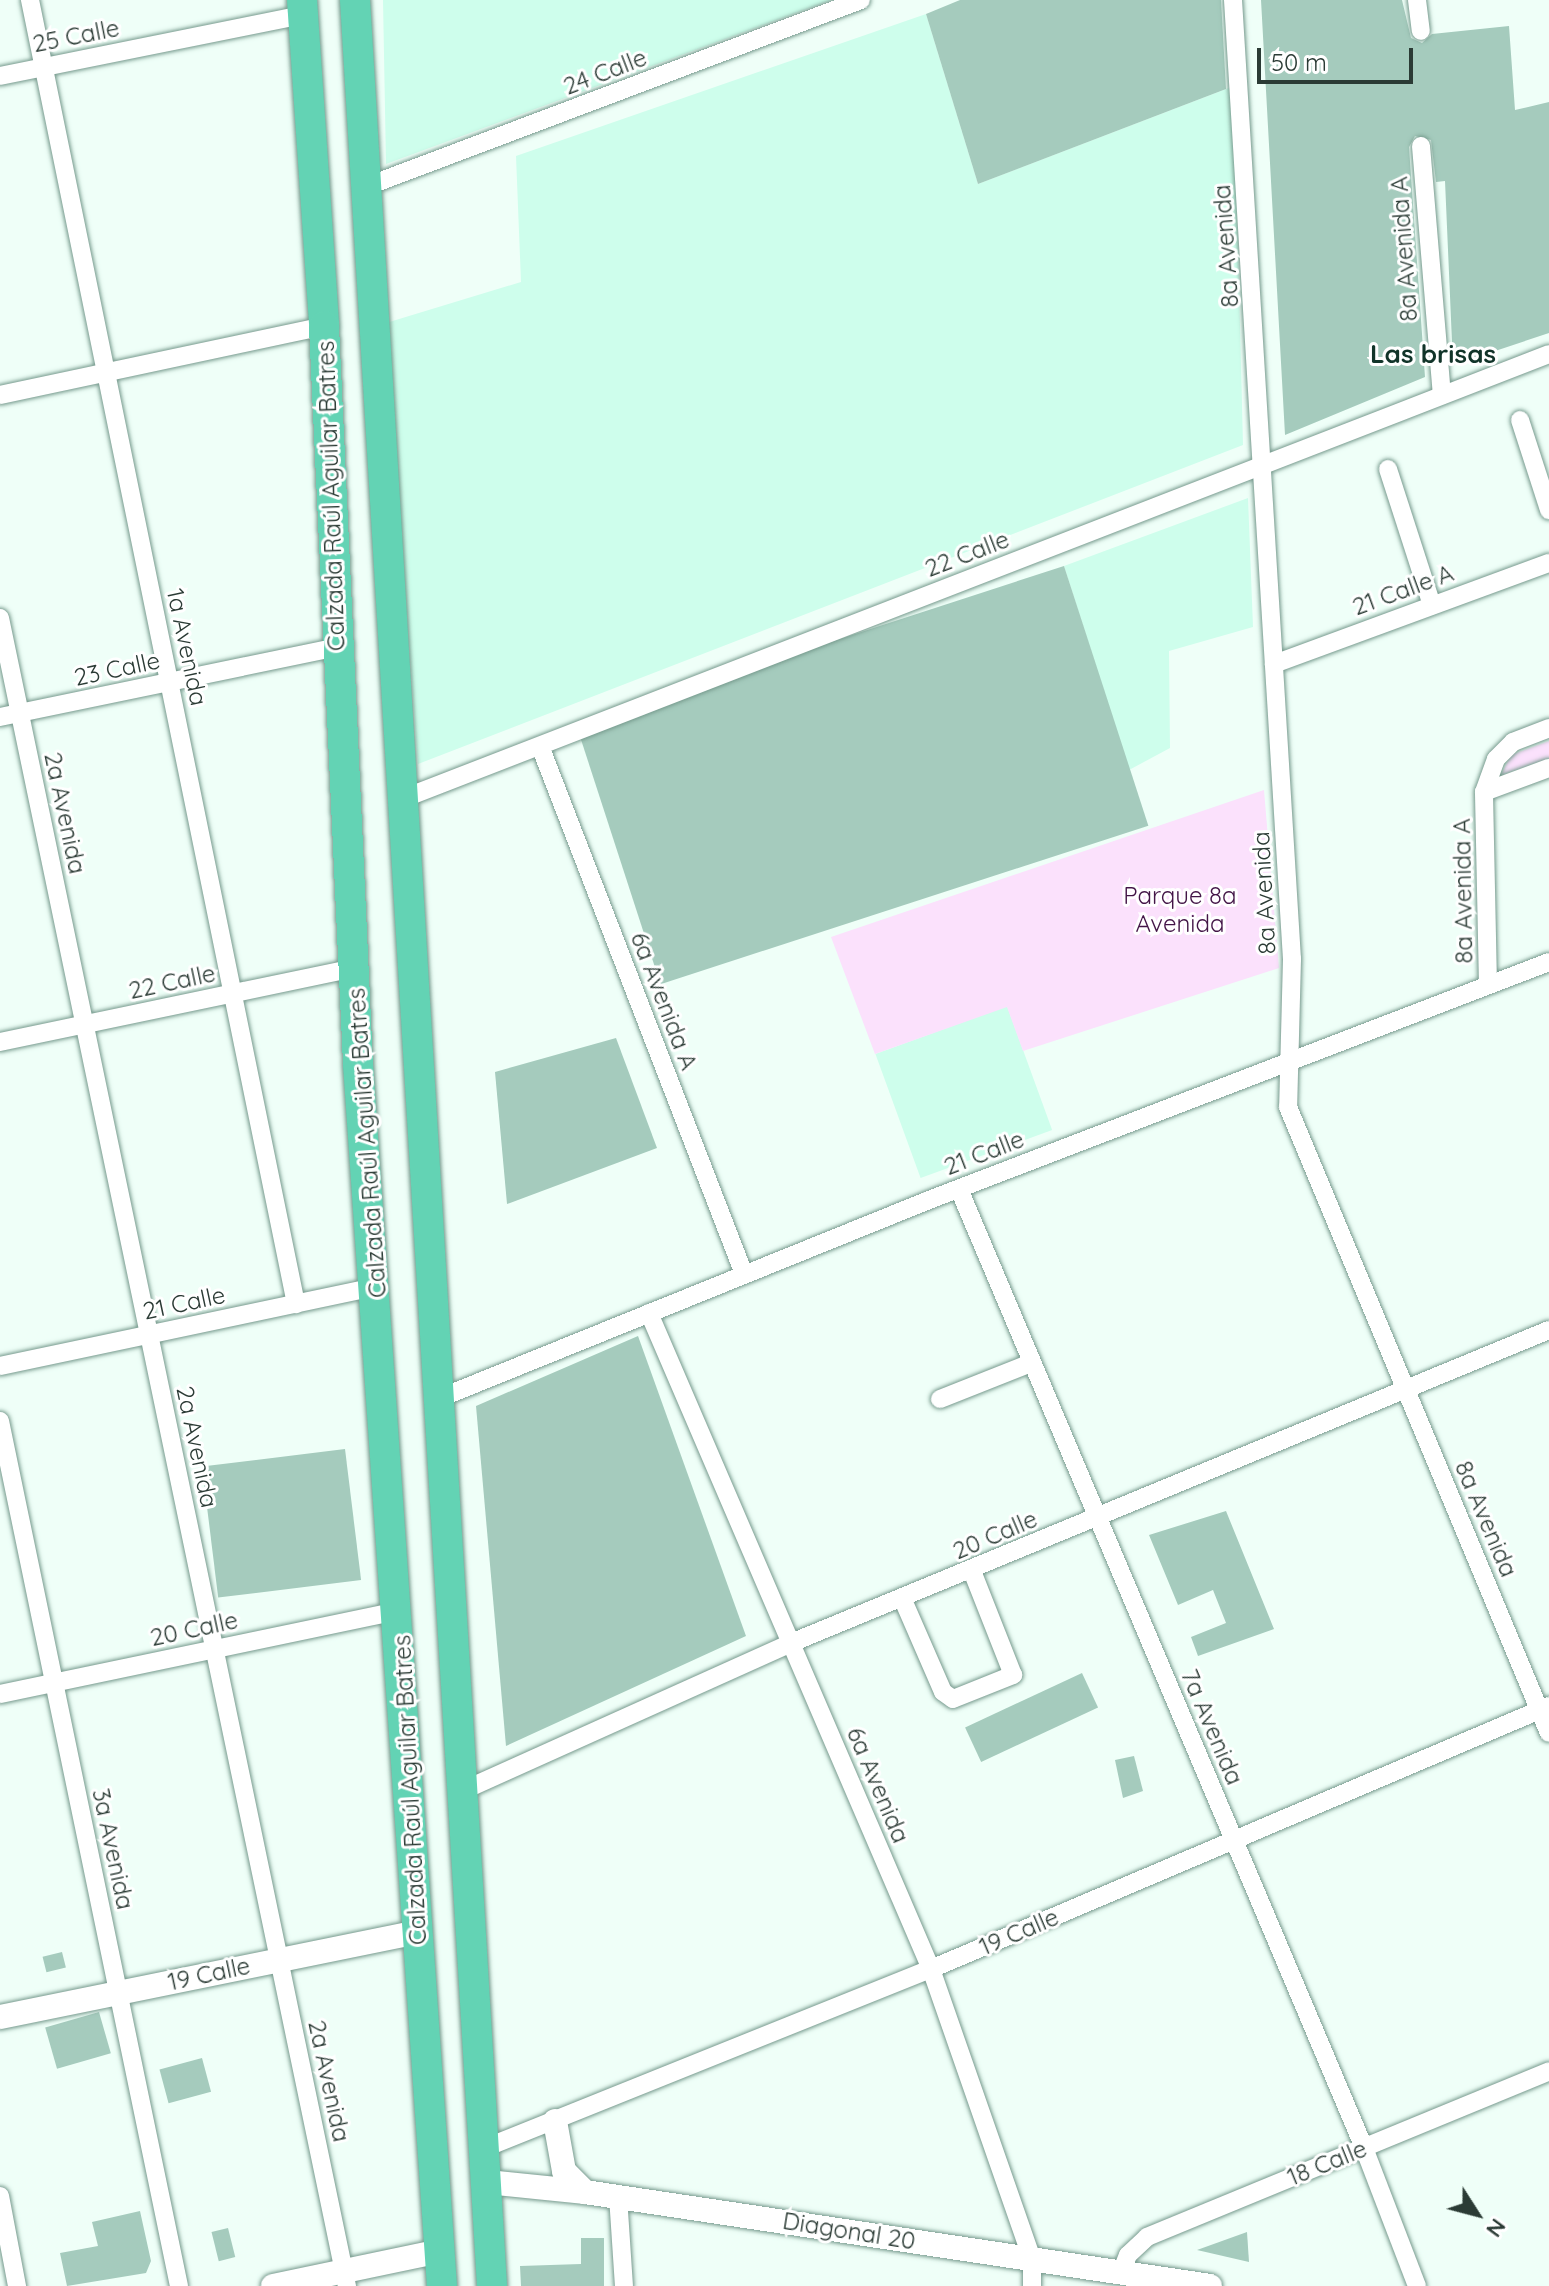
<!DOCTYPE html>
<meta charset="utf-8">
<style>
body{margin:0}
#map{position:relative;width:1549px;height:2286px;overflow:hidden;background:#effff8;font-family:Quicksand,sans-serif}
div>[style]{position:absolute}
.built>*{inset:0;background:#cefeec;transform-origin:0 0}
.green>*{inset:0;background:#fbe1fc}
.building>*{inset:0;background:#a5cbbd;transform-origin:0 0}
.roads{filter:drop-shadow(0 0 2px #769a8d) drop-shadow(0 0 2px #769a8d)}
.minor>*{height:18px;margin:-9px;padding:0 9px;transform-origin:9px;border-radius:9px;background:#fff}
.tertiary>*{height:24px;margin:-12px;padding:0 12px;transform-origin:12px;border-radius:12px;background:#fff}
.trunk>*{height:30px;margin:-15px;padding:0 15px;transform-origin:15px;border-radius:15px;background:#63d3b4}
span{translate:-50% -50%;white-space:nowrap;text-align:center;line-height:1.15;-webkit-text-stroke:6px #fff;paint-order:stroke}
.street-label{font-size:24px;color:#2b3b35}
.park-label{font-size:24px;color:#431547}
.neighbourhood-label{font-size:26px;color:#113429;font-weight:700}
.north{position:absolute;left:1437px;top:2174px;width:80px;height:80px;-webkit-text-stroke:6px #fff;paint-order:stroke;rotate:126deg;font-size:22px;font-weight:700;line-height:32px;text-align:center;color:#2b3b35}
.north::after{content:'';display:block;margin:auto;width:28px;height:36px;background:#2b3b35;clip-path:polygon(50% 0,100% 100%,50% 72%,0 100%)}
.scale{position:absolute;left:1257px;top:48px;width:156px;height:36px;box-sizing:border-box;border:4px solid #2b3b35;border-top:0;padding-left:10px;font-size:24px;line-height:28px;white-space:nowrap;color:#2b3b35;-webkit-text-stroke:6px #fff;paint-order:stroke}
</style>
<div id="map">
<div class="built">
<i style="clip-path:polygon(383px 0,831px 0,386px 164px)"></i>
<i style="clip-path:polygon(926px 14px,978px 184px,1234px 86px,1243px 445px,418px 764px,386px 323px,521px 282px,516px 156px)"></i>
<i style="clip-path:polygon(1248px 498px,1253px 627px,1169px 651px,1170px 748px,1129px 770px,1064px 566px)"></i>
<i style="left:1007px;top:1006px;width:132px;height:140px;rotate:70deg"></i>
</div>
<div class="green">
<i style="clip-path:polygon(1549px 741px,1549px 758px,1501px 775px,1511px 755px)"></i>
<i style="clip-path:polygon(1264px 790px,1279px 968px,1023px 1051px,1007px 1007px,875px 1054px,831px 937px)"></i>
</div>
<div class="building">
<i style="clip-path:polygon(960px 0,1221px 0,1226px 89px,978px 184px,926px 14px)"></i>
<i style="clip-path:polygon(1261px 0,1402px 0,1411px 38px,1422px 43px,1432px 34px,1509px 26px,1515px 110px,1549px 102px,1549px 333px,1453px 365px,1445px 181px,1436px 182px,1431px 140px,1415px 136px,1409px 147px,1425px 377px,1285px 435px)"></i>
<i style="left:1064px;top:566px;width:273px;height:513px;rotate:72deg"></i>
<i style="clip-path:polygon(616px 1038px,657px 1148px,507px 1204px,495px 1072px)"></i>
<i style="clip-path:polygon(638px 1336px,746px 1636px,506px 1746px,476px 1406px)"></i>
<i style="left:345px;top:1449px;width:132px;height:144px;rotate:83deg"></i>
<i style="clip-path:polygon(1226px 1511px,1274px 1629px,1198px 1656px,1191px 1637px,1226px 1623px,1213px 1590px,1178px 1605px,1149px 1535px)"></i>
<i style="left:1082px;top:1673px;width:38px;height:129px;rotate:65deg"></i>
<i style="clip-path:polygon(1134px 1756px,1143px 1791px,1123px 1798px,1115px 1760px)"></i>
<i style="left:62px;top:1952px;width:16px;height:20px;rotate:76deg"></i>
<i style="left:99px;top:2012px;width:43px;height:56px;rotate:74deg"></i>
<i style="left:202px;top:2058px;width:35px;height:44px;rotate:75deg"></i>
<i style="clip-path:polygon(140px 2211px,151px 2261px,146px 2273px,67px 2286px,60px 2253px,98px 2246px,92px 2222px)"></i>
<i style="left:228px;top:2228px;width:30px;height:17px;rotate:76deg"></i>
<i style="clip-path:polygon(1247px 2232px,1249px 2262px,1197px 2250px)"></i>
<i style="clip-path:polygon(581px 2238px,604px 2238px,604px 2286px,521px 2286px,520px 2266px,581px 2264px)"></i>
</div>
<div class="roads">
<div class="minor">
<i style="left:30px;top:0;width:1331px;rotate:78.47deg"></i>
<i style="left:1233px;top:0;width:961px;rotate:86.48deg"></i>
<i style="left:1292px;top:959px;width:148px;rotate:91.5deg"></i>
<i style="left:1288px;top:1107px;width:678px;rotate:67.37deg"></i>
<i style="left:1417px;top:0;width:31px;rotate:83deg"></i>
<i style="left:0;top:76px;width:309px;rotate:-11.4deg"></i>
<i style="left:1421px;top:146px;width:250px;rotate:85.2deg"></i>
<i style="left:365px;top:187px;width:530px;rotate:-20.66deg"></i>
<i style="left:0;top:395px;width:331px;rotate:-12deg"></i>
<i style="left:1520px;top:420px;width:95px;rotate:72.1deg"></i>
<i style="left:1388px;top:469px;width:143px;rotate:72.1deg"></i>
<i style="left:0;top:618px;width:1704px;rotate:78.25deg"></i>
<i style="left:1274px;top:664px;width:293px;rotate:-20.2deg"></i>
<i style="left:0;top:717px;width:344px;rotate:-11.7deg"></i>
<i style="left:540px;top:746px;width:566px;rotate:68.88deg"></i>
<i style="left:1484px;top:792px;width:69px;rotate:-20.3deg"></i>
<i style="left:402px;top:799px;width:1230px;rotate:-21.2deg"></i>
<i style="left:1488px;top:985px;width:193px;rotate:-91.2deg"></i>
<i style="left:1484px;top:792px;width:35px;rotate:-70deg"></i>
<i style="left:1496px;top:759px;width:24px;rotate:-45deg"></i>
<i style="left:1513px;top:742px;width:39px;rotate:-21deg"></i>
<i style="left:0;top:1042px;width:362px;rotate:-11.8deg"></i>
<i style="left:959px;top:1189px;width:1041px;rotate:67.1deg"></i>
<i style="left:1364px;top:2148px;width:148px;rotate:69deg"></i>
<i style="left:649px;top:1313px;width:714px;rotate:66.74deg"></i>
<i style="left:931px;top:1969px;width:307px;rotate:70.8deg"></i>
<i style="left:1032px;top:2259px;width:27px;rotate:90deg"></i>
<i style="left:0;top:1366px;width:386px;rotate:-11.9deg"></i>
<i style="left:440px;top:1398px;width:528px;rotate:-22.04deg"></i>
<i style="left:929px;top:1200px;width:664px;rotate:-21deg"></i>
<i style="left:940px;top:1399px;width:98px;rotate:-21.6deg"></i>
<i style="left:0;top:1421px;width:883px;rotate:78.31deg"></i>
<i style="left:903px;top:1600px;width:100px;rotate:66.5deg"></i>
<i style="left:943px;top:1692px;width:12px;rotate:35deg"></i>
<i style="left:953px;top:1699px;width:65px;rotate:-21.8deg"></i>
<i style="left:1013px;top:1675px;width:112px;rotate:-111.5deg"></i>
<i style="left:0;top:1694px;width:408px;rotate:-11.8deg"></i>
<i style="left:462px;top:1791px;width:361px;rotate:-24.2deg"></i>
<i style="left:791px;top:1643px;width:820px;rotate:-22.44deg"></i>
<i style="left:485px;top:2148px;width:481px;rotate:-21.9deg"></i>
<i style="left:931px;top:1969px;width:672px;rotate:-23.05deg"></i>
<i style="left:0;top:2196px;width:92px;rotate:79.3deg"></i>
<i style="left:618px;top:2196px;width:90px;rotate:86.2deg"></i>
<i style="left:1121px;top:2273px;width:19px;rotate:-69deg"></i>
<i style="left:1128px;top:2255px;width:26px;rotate:-43deg"></i>
<i style="left:1147px;top:2237px;width:435px;rotate:-22.4deg"></i>
</div>
<div class="tertiary">
<i style="left:0;top:2017px;width:427px;rotate:-11.5deg"></i>
<i style="left:555px;top:2121px;width:51px;rotate:79.8deg"></i>
<i style="left:564px;top:2171px;width:30px;rotate:45deg"></i>
<i style="left:487px;top:2182px;width:99px;rotate:5.8deg"></i>
<i style="left:585px;top:2192px;width:632px;rotate:8.55deg"></i>
<i style="left:273px;top:2286px;width:171px;rotate:-11.8deg"></i>
</div>
<div class="trunk">
<i style="left:302px;top:0;width:327px;rotate:86.1deg"></i>
<i style="left:324px;top:326px;width:739px;rotate:87.36deg"></i>
<i style="left:358px;top:1064px;width:1225px;rotate:86.07deg"></i>
<i style="left:355px;top:0;width:2290px;rotate:86.57deg"></i>
</div>
</div>
<div class="street-label">
<span style="left:76px;top:36px;rotate:-11deg">25 Calle</span>
<span style="left:605px;top:72px;rotate:-21deg">24 Calle</span>
<span style="left:1226px;top:246px;rotate:-94deg">8a Avenida</span>
<span style="left:1404px;top:249px;rotate:-94deg">8a Avenida A</span>
<span style="left:331px;top:496px;rotate:-92deg">Calzada Raúl Aguilar Batres</span>
<span style="left:967px;top:554px;rotate:-21deg">22 Calle</span>
<span style="left:1403px;top:590px;rotate:-20deg">21 Calle A</span>
<span style="left:187px;top:647px;rotate:78deg">1a Avenida</span>
<span style="left:117px;top:669px;rotate:-12deg">23 Calle</span>
<span style="left:65px;top:813px;rotate:78deg">2a Avenida</span>
<span style="left:1463px;top:891px;rotate:-91deg">8a Avenida A</span>
<span style="left:1264px;top:893px;rotate:-93deg">8a Avenida</span>
<span style="left:172px;top:982px;rotate:-12deg">22 Calle</span>
<span style="left:664px;top:1001px;rotate:69deg">6a Avenida A</span>
<span style="left:367px;top:1143px;rotate:-94deg">Calzada Raúl Aguilar Batres</span>
<span style="left:984px;top:1153px;rotate:-21deg">21 Calle</span>
<span style="left:184px;top:1303px;rotate:-12deg">21 Calle</span>
<span style="left:197px;top:1447px;rotate:78deg">2a Avenida</span>
<span style="left:1486px;top:1519px;rotate:67deg">8a Avenida</span>
<span style="left:995px;top:1535px;rotate:-23deg">20 Calle</span>
<span style="left:194px;top:1629px;rotate:-12deg">20 Calle</span>
<span style="left:1212px;top:1727px;rotate:67deg">7a Avenida</span>
<span style="left:878px;top:1785px;rotate:67deg">6a Avenida</span>
<span style="left:410px;top:1790px;rotate:-93deg">Calzada Raúl Aguilar Batres</span>
<span style="left:113px;top:1849px;rotate:78deg">3a Avenida</span>
<span style="left:1019px;top:1932px;rotate:-23deg">19 Calle</span>
<span style="left:209px;top:1974px;rotate:-12deg">19 Calle</span>
<span style="left:329px;top:2081px;rotate:78deg">2a Avenida</span>
<span style="left:1327px;top:2163px;rotate:-22deg">18 Calle</span>
<span style="left:849px;top:2231px;rotate:9deg">Diagonal 20</span>
</div>
<div class="park-label">
<span style="left:1180px;top:910px">Parque 8a<br>Avenida</span>
</div>
<div class="neighbourhood-label">
<span style="left:1433px;top:354px">Las brisas</span>
</div>
<div class="north">N</div>
<div class="scale">50 m</div>
</div>
